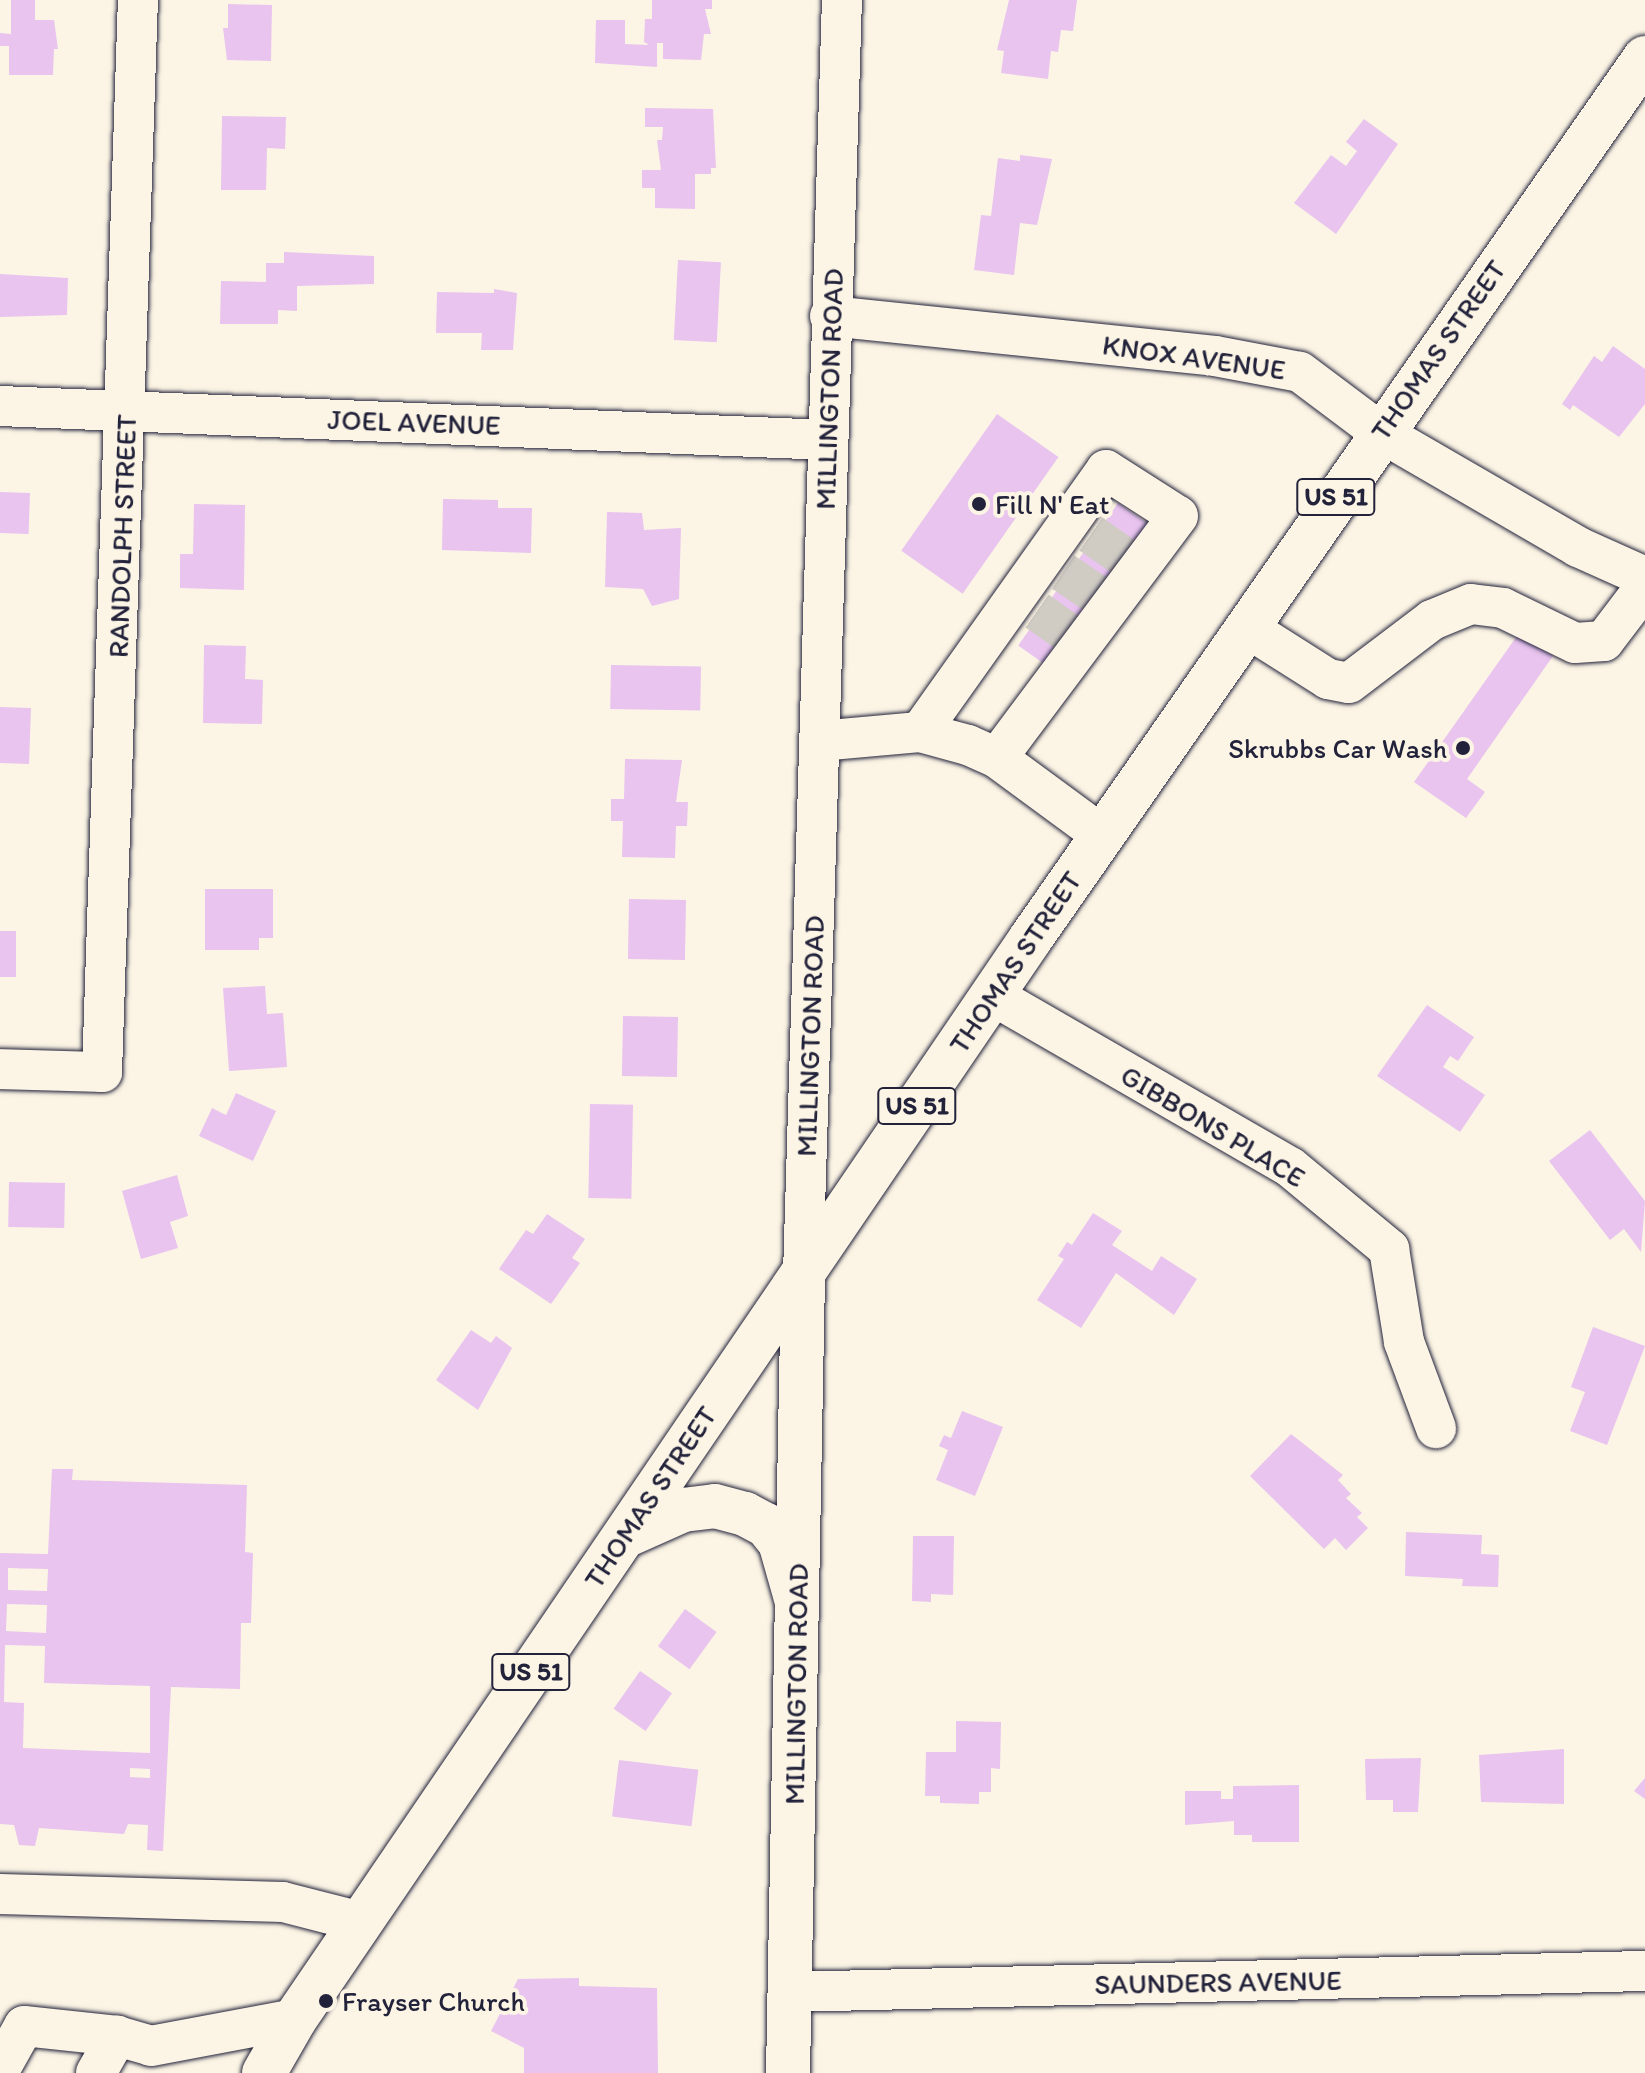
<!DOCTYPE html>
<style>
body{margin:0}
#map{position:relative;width:1645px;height:2073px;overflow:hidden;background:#fcf5e5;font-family:Itim,sans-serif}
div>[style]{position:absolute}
.building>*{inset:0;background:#e8c4ef;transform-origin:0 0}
.minor-tunnel>*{height:40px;margin-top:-20px;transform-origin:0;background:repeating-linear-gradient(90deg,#d0cbc3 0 40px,transparent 0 60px)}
.roads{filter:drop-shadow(0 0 2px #22223b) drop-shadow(0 0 2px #22223b)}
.minor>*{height:40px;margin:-20px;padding:0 20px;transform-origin:20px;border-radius:20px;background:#fcf5e5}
.major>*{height:44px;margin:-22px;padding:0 22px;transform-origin:22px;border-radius:22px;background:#fcf5e5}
.highway>*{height:44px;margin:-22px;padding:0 22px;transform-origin:22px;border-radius:22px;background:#fcf5e5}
.dots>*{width:22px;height:22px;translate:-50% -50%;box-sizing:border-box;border:4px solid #fcf5e5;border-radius:50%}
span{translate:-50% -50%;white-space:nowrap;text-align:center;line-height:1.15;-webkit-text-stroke:8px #fcf5e5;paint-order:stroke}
.shield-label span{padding:2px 6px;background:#fcf5e5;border:2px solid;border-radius:6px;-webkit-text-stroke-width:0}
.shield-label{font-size:26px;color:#22223b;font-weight:700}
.street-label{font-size:28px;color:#22223b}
.poi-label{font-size:28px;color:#22223b}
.left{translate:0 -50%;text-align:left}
.right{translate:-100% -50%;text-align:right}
</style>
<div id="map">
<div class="building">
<i style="clip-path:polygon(11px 0,35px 0,35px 20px,54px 20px,58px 49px,54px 49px,53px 75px,9px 75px,9px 46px,0 46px,0 33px,11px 34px)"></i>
<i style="clip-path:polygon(652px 0,712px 0,712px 9px,705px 9px,711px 34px,704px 34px,701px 60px,663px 59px,663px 43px,657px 43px,657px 67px,595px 63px,596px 20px,625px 20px,625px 44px,649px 45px,644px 42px,645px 19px,652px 19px)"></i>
<i style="clip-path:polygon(1009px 0,1077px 0,1073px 31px,1061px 30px,1058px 52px,1051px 51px,1048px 79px,1001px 73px,1004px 51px,997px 50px)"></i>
<i style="clip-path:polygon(228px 4px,272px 5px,271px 61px,227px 60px,223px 28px,228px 28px)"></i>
<i style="clip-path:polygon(645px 108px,713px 109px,716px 168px,711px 168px,711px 174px,695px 174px,695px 209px,655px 208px,655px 188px,642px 188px,642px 170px,661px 170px,657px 140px,662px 140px,663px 127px,645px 127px)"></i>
<i style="clip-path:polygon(222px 116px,286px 117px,285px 149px,267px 148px,266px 190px,221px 190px)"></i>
<i style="clip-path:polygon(1364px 119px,1398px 144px,1336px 234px,1294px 203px,1331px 155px,1346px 166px,1357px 151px,1346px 142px)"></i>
<i style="clip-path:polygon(1020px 155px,1052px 159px,1037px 225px,1020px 223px,1014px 275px,974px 270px,981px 215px,991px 216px,998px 158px,1020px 161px)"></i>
<i style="clip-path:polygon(284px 252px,374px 256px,374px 284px,297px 286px,297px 311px,278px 310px,278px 324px,220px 324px,221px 281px,266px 282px,266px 263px,284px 263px)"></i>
<i style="left:678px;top:260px;width:43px;height:80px;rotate:3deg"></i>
<i style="clip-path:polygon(0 274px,68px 278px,67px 315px,0 317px)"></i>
<i style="clip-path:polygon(494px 289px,517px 293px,513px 350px,481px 350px,482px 333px,436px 333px,437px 292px,494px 293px)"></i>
<i style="clip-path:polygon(1613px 346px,1645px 369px,1645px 404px,1619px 437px,1573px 405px,1570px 410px,1562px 404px,1594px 356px,1602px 362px)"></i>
<i style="left:997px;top:414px;width:75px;height:167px;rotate:35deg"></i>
<i style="left:0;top:492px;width:30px;height:41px;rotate:2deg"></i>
<i style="clip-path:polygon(443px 499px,498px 500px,498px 508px,532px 508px,531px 553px,442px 550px)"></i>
<i style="left:1118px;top:503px;width:39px;height:174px;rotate:35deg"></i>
<i style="clip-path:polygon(194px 504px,245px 505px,244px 590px,180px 588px,180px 554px,193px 554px)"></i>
<i style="clip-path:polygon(607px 512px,642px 513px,644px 530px,681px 528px,679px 599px,652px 606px,643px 589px,605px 587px)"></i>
<i style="clip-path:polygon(1519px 633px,1553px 656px,1467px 779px,1485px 792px,1466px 818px,1414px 782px)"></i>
<i style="clip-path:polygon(204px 645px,246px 646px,245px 679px,263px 680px,262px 724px,203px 723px)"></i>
<i style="left:611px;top:665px;width:90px;height:44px;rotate:1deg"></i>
<i style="left:0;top:707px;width:31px;height:56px;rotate:2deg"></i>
<i style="clip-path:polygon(625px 759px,682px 760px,676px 802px,688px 802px,687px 826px,676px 826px,675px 858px,622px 857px,623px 821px,611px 821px,611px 799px,624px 799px)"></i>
<i style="clip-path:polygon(205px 889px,273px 889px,273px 938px,259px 938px,259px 950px,205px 950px)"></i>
<i style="left:629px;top:899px;width:57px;height:60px;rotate:1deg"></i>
<i style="left:0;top:931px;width:16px;height:46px"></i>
<i style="clip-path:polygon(265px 986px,267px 1014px,283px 1013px,287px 1067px,229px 1071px,223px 988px)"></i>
<i style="clip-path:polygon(1427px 1005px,1474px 1037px,1458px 1061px,1450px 1056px,1443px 1067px,1485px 1095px,1460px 1132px,1377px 1076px)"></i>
<i style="left:623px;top:1016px;width:55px;height:60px;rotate:1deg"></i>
<i style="clip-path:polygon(236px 1093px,276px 1111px,253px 1161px,199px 1136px,212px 1108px,226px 1115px)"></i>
<i style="left:590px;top:1104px;width:43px;height:94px;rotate:1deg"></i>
<i style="clip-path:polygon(1590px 1130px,1645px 1201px,1641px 1252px,1624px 1229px,1610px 1240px,1549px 1161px)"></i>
<i style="clip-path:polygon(177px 1175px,188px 1216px,170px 1222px,178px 1248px,141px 1259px,122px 1191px)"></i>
<i style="left:9px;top:1182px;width:56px;height:45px;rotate:1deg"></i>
<i style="clip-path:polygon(1093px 1213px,1122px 1231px,1112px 1245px,1152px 1271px,1161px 1256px,1197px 1279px,1174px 1315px,1116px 1273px,1081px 1328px,1037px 1300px,1064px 1259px,1058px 1256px,1067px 1242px,1072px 1245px)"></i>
<i style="clip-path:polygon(547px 1214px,585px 1239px,572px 1258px,580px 1263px,551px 1304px,499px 1269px,526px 1230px,533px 1234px)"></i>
<i style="clip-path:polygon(1593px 1327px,1645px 1346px,1607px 1445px,1570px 1431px,1585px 1392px,1571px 1387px)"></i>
<i style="clip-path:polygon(471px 1330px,491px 1343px,496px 1336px,512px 1348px,478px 1410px,436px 1380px)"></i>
<i style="clip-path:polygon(962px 1411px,1003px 1427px,975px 1496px,936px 1480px,948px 1450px,939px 1446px,944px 1435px,951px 1438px)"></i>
<i style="clip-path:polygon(1291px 1434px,1343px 1475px,1338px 1480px,1351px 1494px,1346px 1498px,1362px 1513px,1357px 1517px,1368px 1528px,1346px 1550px,1335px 1538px,1324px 1549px,1250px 1476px)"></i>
<i style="clip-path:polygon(evenodd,52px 1469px,73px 1469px,72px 1480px,247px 1485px,245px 1552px,253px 1553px,251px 1623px,241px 1623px,240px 1689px,171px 1687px,163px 1851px,147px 1850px,148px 1825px,128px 1824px,124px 1834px,39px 1828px,35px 1846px,19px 1845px,14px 1825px,0 1824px,0 1553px,48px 1554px,52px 1469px,8px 1568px,48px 1569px,47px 1591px,8px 1590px,8px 1568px,52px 1469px,7px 1604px,47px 1605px,46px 1633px,6px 1631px,7px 1604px,52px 1469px,5px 1645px,45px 1646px,44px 1683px,150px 1686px,150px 1753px,23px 1748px,24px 1703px,4px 1702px,5px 1645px,52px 1469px,130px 1768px,150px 1769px,150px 1778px,130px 1777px,130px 1768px)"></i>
<i style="clip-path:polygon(1406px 1532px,1482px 1535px,1481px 1554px,1499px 1555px,1498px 1587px,1462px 1586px,1463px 1579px,1405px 1576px)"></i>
<i style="clip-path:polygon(913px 1536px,954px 1536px,953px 1595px,931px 1594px,931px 1602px,912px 1601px)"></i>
<i style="left:685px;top:1609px;width:39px;height:46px;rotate:36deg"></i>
<i style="left:640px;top:1671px;width:39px;height:46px;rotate:35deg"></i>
<i style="clip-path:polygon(956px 1721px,1001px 1722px,1000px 1769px,991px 1768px,991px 1792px,979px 1792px,979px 1804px,940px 1803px,940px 1796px,925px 1796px,926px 1752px,956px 1752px)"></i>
<i style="clip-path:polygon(1564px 1749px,1564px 1804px,1481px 1802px,1479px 1755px)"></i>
<i style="clip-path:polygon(1421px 1758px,1418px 1812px,1393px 1812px,1393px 1800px,1366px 1800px,1365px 1759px)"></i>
<i style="left:619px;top:1760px;width:80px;height:57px;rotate:7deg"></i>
<i style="clip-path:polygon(1645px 1778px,1645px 1799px,1634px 1791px)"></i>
<i style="clip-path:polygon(1299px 1785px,1299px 1842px,1252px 1842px,1252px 1835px,1234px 1835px,1234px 1821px,1185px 1825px,1185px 1791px,1221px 1791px,1221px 1799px,1233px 1799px,1233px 1786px)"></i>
<i style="clip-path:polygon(579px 1978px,579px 1986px,657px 1988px,658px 2073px,524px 2073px,524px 2048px,491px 2031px,518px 1979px)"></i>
</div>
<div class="minor-tunnel">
<i style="left:1091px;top:534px;width:39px;rotate:35deg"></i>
<i style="left:1063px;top:572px;width:40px;rotate:34deg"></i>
<i style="left:1037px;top:611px;width:39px;rotate:35deg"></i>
</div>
<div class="roads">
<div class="minor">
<i style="left:830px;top:316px;width:387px;rotate:5.9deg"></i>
<i style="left:1215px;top:356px;width:86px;rotate:10.7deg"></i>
<i style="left:1300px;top:372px;width:100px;rotate:36.9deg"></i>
<i style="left:1380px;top:432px;width:229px;rotate:30.1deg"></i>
<i style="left:1578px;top:547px;width:73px;rotate:24.1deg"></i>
<i style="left:0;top:406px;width:829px;rotate:2.35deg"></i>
<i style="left:1246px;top:627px;width:97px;rotate:32.4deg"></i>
<i style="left:1328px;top:679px;width:21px;rotate:11deg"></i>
<i style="left:1349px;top:683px;width:104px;rotate:-37.2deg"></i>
<i style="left:1432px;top:620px;width:42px;rotate:-22.3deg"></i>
<i style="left:1471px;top:604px;width:32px;rotate:7deg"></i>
<i style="left:1503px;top:608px;width:80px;rotate:25.9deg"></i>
<i style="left:1575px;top:643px;width:29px;rotate:-4deg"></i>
<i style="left:1604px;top:641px;width:68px;rotate:-52.8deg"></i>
<i style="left:920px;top:732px;width:321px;rotate:-54.6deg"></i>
<i style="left:1106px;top:470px;width:85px;rotate:32.6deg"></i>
<i style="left:1178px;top:516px;width:302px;rotate:126.8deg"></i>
<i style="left:819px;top:741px;width:101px;rotate:-5.1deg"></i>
<i style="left:920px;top:732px;width:50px;rotate:15.2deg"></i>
<i style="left:968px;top:745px;width:32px;rotate:24deg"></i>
<i style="left:997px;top:758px;width:130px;rotate:36.3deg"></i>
<i style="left:992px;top:995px;width:344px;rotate:30deg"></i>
<i style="left:1290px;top:1167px;width:129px;rotate:39.6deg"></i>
<i style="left:1389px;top:1249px;width:94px;rotate:80.8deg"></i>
<i style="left:1404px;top:1342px;width:92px;rotate:69.6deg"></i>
<i style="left:0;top:1069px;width:102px;rotate:1.7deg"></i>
<i style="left:102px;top:1072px;width:1073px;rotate:-88.08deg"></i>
<i style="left:803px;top:1274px;width:1275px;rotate:-88.25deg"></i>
<i style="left:0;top:1894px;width:283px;rotate:1.6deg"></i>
<i style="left:283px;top:1902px;width:81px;rotate:14.4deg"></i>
<i style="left:790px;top:1992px;width:855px;rotate:-1.41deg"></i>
<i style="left:0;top:2069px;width:49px;rotate:-60.8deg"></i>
<i style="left:24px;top:2026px;width:94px;rotate:6.1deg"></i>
<i style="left:96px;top:2073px;width:43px;rotate:-60.4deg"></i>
<i style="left:117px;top:2036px;width:35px;rotate:16deg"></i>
<i style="left:151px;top:2046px;width:147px;rotate:-10.6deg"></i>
</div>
<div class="major">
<i style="left:788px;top:2073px;width:799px;rotate:-88.92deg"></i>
</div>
<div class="highway">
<i style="left:625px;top:1536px;width:64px;rotate:-24.1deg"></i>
<i style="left:683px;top:1510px;width:32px;rotate:-7deg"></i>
<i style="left:715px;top:1506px;width:31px;rotate:15deg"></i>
<i style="left:745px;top:1514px;width:24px;rotate:28deg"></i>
<i style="left:766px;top:1525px;width:22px;rotate:51deg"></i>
<i style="left:780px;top:1542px;width:62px;rotate:74.2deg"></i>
<i style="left:264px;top:2073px;width:62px;rotate:-60.1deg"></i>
<i style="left:295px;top:2019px;width:1308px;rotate:-55.75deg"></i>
<i style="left:1031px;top:938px;width:1073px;rotate:-55.1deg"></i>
</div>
</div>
<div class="dots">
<i style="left:979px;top:504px;background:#22223b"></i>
<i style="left:1463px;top:748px;background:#22223b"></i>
<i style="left:326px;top:2001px;background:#22223b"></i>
</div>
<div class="shield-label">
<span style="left:1336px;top:497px">US 51</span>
<span style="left:917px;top:1106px">US 51</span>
<span style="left:531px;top:1672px">US 51</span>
</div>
<div class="street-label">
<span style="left:1438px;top:350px;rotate:-55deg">THOMAS STREET</span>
<span style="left:1194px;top:357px;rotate:8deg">KNOX AVENUE</span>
<span style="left:829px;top:389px;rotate:-88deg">MILLINGTON ROAD</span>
<span style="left:414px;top:422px;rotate:2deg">JOEL AVENUE</span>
<span style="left:122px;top:536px;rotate:-88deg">RANDOLPH STREET</span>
<span style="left:1015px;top:962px;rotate:-56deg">THOMAS STREET</span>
<span style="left:810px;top:1036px;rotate:-88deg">MILLINGTON ROAD</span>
<span style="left:1213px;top:1126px;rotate:31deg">GIBBONS PLACE</span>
<span style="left:650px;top:1497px;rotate:-56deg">THOMAS STREET</span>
<span style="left:796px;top:1684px;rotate:-89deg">MILLINGTON ROAD</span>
<span style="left:1218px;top:1982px;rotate:-1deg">SAUNDERS AVENUE</span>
</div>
<div class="poi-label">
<span class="left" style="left:995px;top:504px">Fill N' Eat</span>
<span class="right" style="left:1447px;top:748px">Skrubbs Car Wash</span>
<span class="left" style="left:342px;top:2001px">Frayser Church</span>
</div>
</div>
